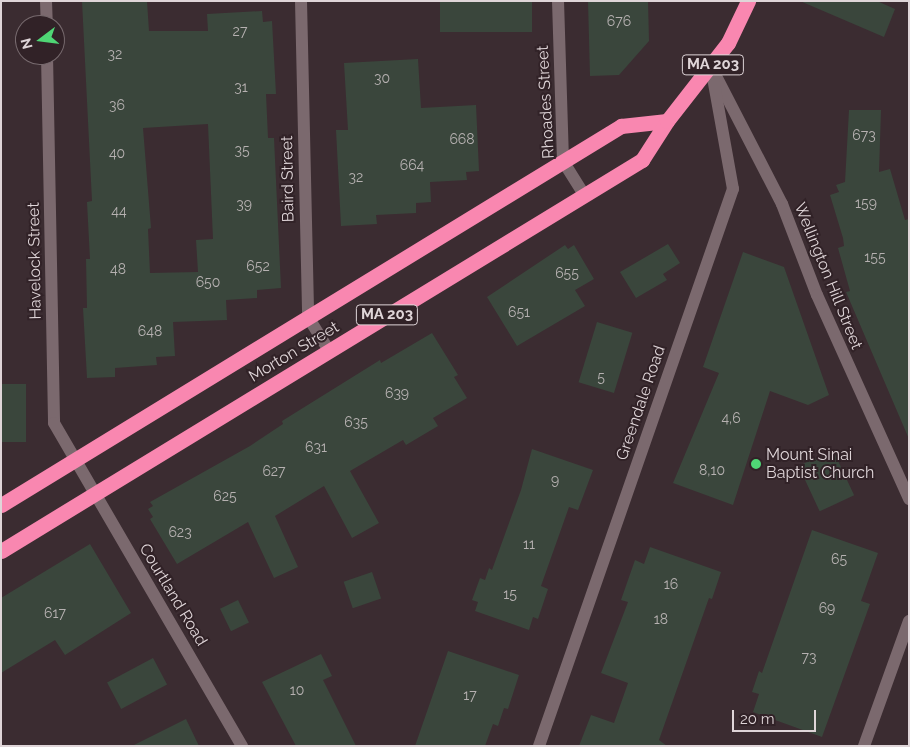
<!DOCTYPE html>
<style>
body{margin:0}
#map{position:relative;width:910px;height:747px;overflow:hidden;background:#3b2c31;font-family:Raleway,sans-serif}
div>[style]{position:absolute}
.building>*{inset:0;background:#3a463c;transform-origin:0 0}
.street>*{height:12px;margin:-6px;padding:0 6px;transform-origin:6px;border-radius:6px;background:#7b696e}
.highway>*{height:15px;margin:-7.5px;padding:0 7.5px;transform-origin:7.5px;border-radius:7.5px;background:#f987b0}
.dots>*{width:14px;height:14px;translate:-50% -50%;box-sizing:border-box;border:2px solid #312227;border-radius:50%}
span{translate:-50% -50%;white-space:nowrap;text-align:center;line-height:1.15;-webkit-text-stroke:4px #312227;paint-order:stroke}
.number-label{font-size:14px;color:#b6b1b1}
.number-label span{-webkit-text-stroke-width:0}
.shield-label span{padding:1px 4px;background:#312227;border:1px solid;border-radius:4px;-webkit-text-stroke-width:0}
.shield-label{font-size:15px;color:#dfd5d8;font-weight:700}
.street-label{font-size:16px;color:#dfd5d8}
.poi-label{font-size:16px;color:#dfd5d8}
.left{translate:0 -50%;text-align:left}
.frame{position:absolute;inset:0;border:2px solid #dfd5d8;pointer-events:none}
.north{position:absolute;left:15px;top:15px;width:50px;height:50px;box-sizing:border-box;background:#312227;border:1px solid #776a6e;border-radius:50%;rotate:255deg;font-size:14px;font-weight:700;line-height:20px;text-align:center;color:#dfd5d8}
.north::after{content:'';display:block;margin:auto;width:18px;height:22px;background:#4fd675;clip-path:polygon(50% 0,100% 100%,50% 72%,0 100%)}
.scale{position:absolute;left:732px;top:710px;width:84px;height:22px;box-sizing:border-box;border:2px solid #dfd5d8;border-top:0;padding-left:6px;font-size:15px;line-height:18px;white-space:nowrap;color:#dfd5d8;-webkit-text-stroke:4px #312227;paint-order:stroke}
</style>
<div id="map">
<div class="building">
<i style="clip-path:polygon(evenodd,82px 1px,147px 1px,149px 31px,208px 31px,207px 14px,262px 11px,263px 22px,272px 21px,276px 94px,266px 94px,268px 138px,274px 138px,281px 288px,257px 290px,257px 298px,226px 300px,227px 320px,173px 322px,175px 356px,156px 357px,157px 365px,115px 368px,115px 377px,87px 378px,83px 308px,87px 308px,86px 259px,90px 259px,87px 202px,92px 201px,82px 1px,208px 124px,213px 239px,196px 240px,198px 272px,150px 273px,148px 229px,151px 228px,143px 128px,208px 124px)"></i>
<i style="left:440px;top:1px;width:92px;height:31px"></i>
<i style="clip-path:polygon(588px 1px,648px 1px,649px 41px,619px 75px,590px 76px)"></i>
<i style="clip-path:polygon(800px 1px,877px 1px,895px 9px,884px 37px)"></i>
<i style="clip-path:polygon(418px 59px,421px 108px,476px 105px,479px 171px,466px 172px,467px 180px,430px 182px,431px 202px,416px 203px,416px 213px,376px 215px,377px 224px,341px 226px,336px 130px,348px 130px,344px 63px)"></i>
<i style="clip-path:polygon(849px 110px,881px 110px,879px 172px,890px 169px,905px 220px,909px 219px,909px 439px,846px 292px,850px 291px,838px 248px,844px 246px,843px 238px,830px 195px,839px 192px,836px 185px,845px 182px)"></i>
<i style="clip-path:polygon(668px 244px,680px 263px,663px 274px,667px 280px,636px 298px,620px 272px)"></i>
<i style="clip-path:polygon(565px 245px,568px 249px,574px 245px,594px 279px,575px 290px,585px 306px,517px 346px,487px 297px)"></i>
<i style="clip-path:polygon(743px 252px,784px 267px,829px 395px,808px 405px,770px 391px,733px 505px,673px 483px,719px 373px,703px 367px)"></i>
<i style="left:597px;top:322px;width:37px;height:63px;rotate:17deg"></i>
<i style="clip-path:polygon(432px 333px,458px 375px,454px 377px,467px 398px,433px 418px,438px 426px,406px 445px,403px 440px,350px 471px,379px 523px,352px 538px,324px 486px,275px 516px,298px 567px,274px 578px,248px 522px,177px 564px,150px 519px,153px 517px,148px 509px,153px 506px,150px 502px,250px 446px,283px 424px,282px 421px,380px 360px,381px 363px)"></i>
<i style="left:26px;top:384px;width:58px;height:25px;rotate:90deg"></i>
<i style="clip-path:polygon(532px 449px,593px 470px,578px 510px,569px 507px,541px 586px,548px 589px,538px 619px,533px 617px,529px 630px,475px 611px,478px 602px,472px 600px,480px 578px,485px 580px,489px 568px,492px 570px,521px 490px)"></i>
<i style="left:833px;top:450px;width:50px;height:38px;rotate:65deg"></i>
<i style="clip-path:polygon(812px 530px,878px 553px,861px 601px,870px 604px,822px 737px,753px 712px,759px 694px,752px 692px,759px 671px,762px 673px)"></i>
<i style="clip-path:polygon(90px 544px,131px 613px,65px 655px,55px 640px,1px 673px,1px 598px)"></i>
<i style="clip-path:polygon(650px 547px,721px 572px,712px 599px,709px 598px,659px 740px,667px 746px,579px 746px,591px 715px,614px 723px,628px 683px,601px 673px,628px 602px,621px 600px,635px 560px,644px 564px)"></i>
<i style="left:372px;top:572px;width:28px;height:30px;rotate:71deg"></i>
<i style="left:238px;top:600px;width:25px;height:20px;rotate:64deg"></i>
<i style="clip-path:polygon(448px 651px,519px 675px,508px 709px,504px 708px,498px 726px,493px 724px,485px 746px,415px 746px)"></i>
<i style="clip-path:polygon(321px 654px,332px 676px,323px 680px,356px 746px,296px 746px,262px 682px)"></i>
<i style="left:153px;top:658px;width:30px;height:52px;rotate:62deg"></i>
<i style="clip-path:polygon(186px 719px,199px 746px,132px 746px)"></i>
</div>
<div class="street">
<i style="left:46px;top:1px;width:24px;rotate:88deg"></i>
<i style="left:301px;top:1px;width:316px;rotate:88.7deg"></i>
<i style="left:308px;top:317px;width:40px;rotate:58deg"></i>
<i style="left:558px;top:1px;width:160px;rotate:88.2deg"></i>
<i style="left:563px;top:161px;width:40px;rotate:58deg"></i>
<i style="left:47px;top:55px;width:368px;rotate:88.9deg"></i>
<i style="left:54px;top:423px;width:374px;rotate:59.8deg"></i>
<i style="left:717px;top:78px;width:142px;rotate:62.7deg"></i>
<i style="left:782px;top:204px;width:97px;rotate:69deg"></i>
<i style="left:817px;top:295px;width:224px;rotate:65.7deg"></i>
<i style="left:539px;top:746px;width:590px;rotate:-70.8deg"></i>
<i style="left:733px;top:189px;width:124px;rotate:-100.2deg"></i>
<i style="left:864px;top:746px;width:133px;rotate:-70.2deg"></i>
</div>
<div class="highway">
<i style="left:1px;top:505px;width:727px;rotate:-31.44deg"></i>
<i style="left:621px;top:126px;width:46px;rotate:-6.2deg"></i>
<i style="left:1px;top:551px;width:751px;rotate:-31.38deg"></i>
<i style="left:642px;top:160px;width:46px;rotate:-57.3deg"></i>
<i style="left:667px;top:121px;width:99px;rotate:-52deg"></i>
<i style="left:728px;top:43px;width:47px;rotate:-64.5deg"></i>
</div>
<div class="dots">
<i style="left:756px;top:464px;background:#4fd675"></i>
</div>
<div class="number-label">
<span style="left:619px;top:21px">676</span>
<span style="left:240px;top:31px">27</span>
<span style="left:115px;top:54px">32</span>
<span style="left:382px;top:78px">30</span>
<span style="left:241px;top:87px">31</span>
<span style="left:117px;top:105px">36</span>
<span style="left:864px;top:135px">673</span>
<span style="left:462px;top:139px">668</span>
<span style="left:242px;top:150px">35</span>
<span style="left:117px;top:153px">40</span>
<span style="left:412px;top:165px">664</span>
<span style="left:356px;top:177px">32</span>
<span style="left:866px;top:203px">159</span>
<span style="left:244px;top:204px">39</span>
<span style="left:119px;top:211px">44</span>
<span style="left:875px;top:257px">155</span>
<span style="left:258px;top:266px">652</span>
<span style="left:118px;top:269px">48</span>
<span style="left:567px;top:273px">655</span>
<span style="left:208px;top:282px">650</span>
<span style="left:519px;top:312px">651</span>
<span style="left:150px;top:331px">648</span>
<span style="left:601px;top:377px">5</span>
<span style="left:397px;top:393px">639</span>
<span style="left:731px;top:418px">4,6</span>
<span style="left:356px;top:422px">635</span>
<span style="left:316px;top:447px">631</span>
<span style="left:712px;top:470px">8,10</span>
<span style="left:274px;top:471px">627</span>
<span style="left:555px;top:480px">9</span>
<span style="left:225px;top:496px">625</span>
<span style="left:180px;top:532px">623</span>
<span style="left:529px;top:544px">11</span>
<span style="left:839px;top:559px">65</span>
<span style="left:671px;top:584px">16</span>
<span style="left:510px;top:594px">15</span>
<span style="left:827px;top:608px">69</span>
<span style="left:55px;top:613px">617</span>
<span style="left:661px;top:619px">18</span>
<span style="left:809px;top:657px">73</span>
<span style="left:297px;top:690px">10</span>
<span style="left:470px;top:695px">17</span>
</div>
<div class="shield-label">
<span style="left:713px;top:65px">MA 203</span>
<span style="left:387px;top:315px">MA 203</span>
</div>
<div class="street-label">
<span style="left:546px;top:102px;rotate:-93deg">Rhoades Street</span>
<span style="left:288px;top:179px;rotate:-91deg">Baird Street</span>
<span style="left:35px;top:261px;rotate:-91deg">Havelock Street</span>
<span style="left:828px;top:276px;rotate:68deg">Wellington Hill Street</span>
<span style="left:294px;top:352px;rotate:-31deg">Morton Street</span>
<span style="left:641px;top:403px;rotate:-71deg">Greendale Road</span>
<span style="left:173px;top:595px;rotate:59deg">Courtland Road</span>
</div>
<div class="poi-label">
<span class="left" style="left:766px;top:464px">Mount Sinai<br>Baptist Church</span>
</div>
<div class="frame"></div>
<div class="north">N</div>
<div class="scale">20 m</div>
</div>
